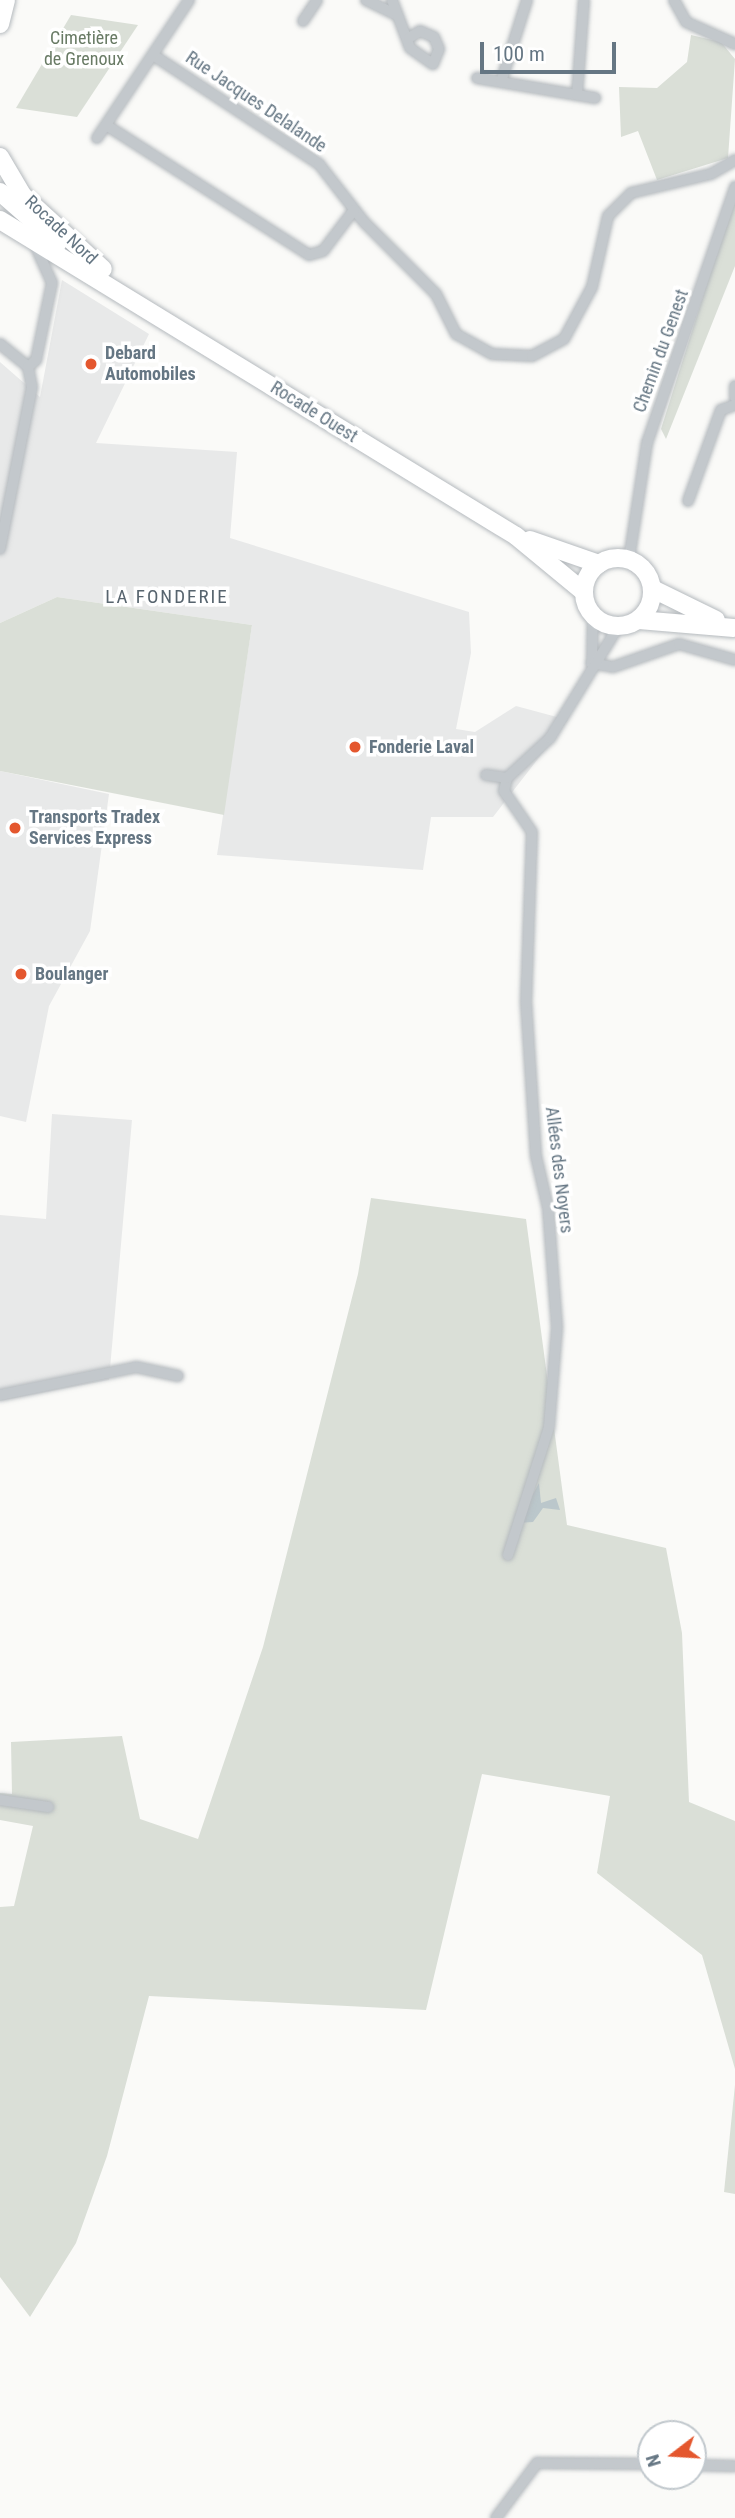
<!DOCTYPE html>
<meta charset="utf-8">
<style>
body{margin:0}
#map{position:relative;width:735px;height:2518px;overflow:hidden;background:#fafaf8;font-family:"Roboto Condensed",sans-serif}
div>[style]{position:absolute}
.built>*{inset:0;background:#e8e9e9}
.green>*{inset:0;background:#dadfd7}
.water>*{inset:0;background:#bbc7cb}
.roads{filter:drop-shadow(0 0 2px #b5babe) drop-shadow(0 0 2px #b5babe)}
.minor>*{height:10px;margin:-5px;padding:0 5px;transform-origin:5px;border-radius:5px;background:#c3c8cc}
.primary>*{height:18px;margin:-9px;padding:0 9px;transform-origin:9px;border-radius:9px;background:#fff}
.primary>.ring{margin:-9px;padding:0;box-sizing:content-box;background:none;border:18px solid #fff;border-radius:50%}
.dots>*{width:19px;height:19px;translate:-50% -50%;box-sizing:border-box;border:4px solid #fff;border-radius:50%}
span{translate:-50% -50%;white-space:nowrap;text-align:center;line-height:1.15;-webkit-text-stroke:7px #fff;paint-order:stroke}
.park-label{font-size:18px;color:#687a64}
.street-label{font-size:18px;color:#657683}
.poi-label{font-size:18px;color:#657683;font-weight:700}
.left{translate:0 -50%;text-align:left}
.neighbourhood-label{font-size:19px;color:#57646e;letter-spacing:2px}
.north{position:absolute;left:637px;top:2420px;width:70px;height:70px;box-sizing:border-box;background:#fff;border:2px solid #c1c8cd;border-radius:50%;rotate:253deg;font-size:19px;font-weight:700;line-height:28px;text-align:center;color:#657683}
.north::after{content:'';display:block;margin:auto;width:24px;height:32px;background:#e4572e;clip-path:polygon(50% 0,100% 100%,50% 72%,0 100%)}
.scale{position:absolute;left:480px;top:42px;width:136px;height:32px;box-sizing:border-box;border:4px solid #657683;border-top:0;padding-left:9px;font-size:21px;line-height:24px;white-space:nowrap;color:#657683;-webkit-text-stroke:5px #fff;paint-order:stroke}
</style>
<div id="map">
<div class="built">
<i style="clip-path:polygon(62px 280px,149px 334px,96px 443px,237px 452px,230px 538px,469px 612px,471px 653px,456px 729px,475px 732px,516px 706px,568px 720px,493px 817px,431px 817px,423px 870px,217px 855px,252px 625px,57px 597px,0 623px,0 362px,40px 397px)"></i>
<i style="clip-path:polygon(0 771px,109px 794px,90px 931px,49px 1006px,26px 1122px,0 1116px)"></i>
<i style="clip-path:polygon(52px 1114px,132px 1120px,109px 1380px,0 1401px,0 1215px,46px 1219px)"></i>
</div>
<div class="green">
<i style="clip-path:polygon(71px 15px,138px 25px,77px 117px,16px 108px)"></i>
<i style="clip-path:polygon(691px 35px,721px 42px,735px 59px,728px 158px,657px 180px,638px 131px,621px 137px,619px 87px,657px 88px,687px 62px)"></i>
<i style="clip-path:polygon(735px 195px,735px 266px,666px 439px,661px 429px)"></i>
<i style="clip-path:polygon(57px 597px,252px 625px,224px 815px,0 771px,0 623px)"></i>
<i style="clip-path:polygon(371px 1198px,526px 1219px,567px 1525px,666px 1548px,682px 1633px,689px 1802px,735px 1821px,735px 2069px,702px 1955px,597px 1873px,610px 1796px,482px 1774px,426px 2010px,149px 1996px,107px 2156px,76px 2243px,30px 2317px,0 2277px,0 1907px,14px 1906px,33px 1826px,0 1820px,0 1793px,12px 1794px,11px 1742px,122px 1736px,140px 1819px,198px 1839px,263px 1647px,358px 1274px)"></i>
<i style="clip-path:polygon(735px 2085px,735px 2194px,724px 2192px)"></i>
</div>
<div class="water">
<i style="clip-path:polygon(539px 1483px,541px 1503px,556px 1498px,560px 1510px,543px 1508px,533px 1522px,517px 1523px)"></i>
</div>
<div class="roads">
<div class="minor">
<i style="left:366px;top:0;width:32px;rotate:26deg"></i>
<i style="left:392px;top:0;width:51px;rotate:69.4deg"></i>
<i style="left:410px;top:48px;width:28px;rotate:35deg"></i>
<i style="left:433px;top:64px;width:16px;rotate:-68deg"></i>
<i style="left:439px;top:49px;width:13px;rotate:-113deg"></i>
<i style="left:434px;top:37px;width:15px;rotate:-157deg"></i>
<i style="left:420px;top:31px;width:13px;rotate:148deg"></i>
<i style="left:674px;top:0;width:25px;rotate:61deg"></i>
<i style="left:686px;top:22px;width:54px;rotate:24.2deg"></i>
<i style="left:303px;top:21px;width:25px;rotate:-56deg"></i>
<i style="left:153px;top:55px;width:199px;rotate:33.3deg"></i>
<i style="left:319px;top:164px;width:73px;rotate:52.2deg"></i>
<i style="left:364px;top:222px;width:102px;rotate:45deg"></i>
<i style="left:436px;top:294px;width:45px;rotate:63.4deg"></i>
<i style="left:456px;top:334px;width:41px;rotate:29.1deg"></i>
<i style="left:492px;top:354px;width:40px;rotate:2.9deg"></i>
<i style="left:532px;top:356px;width:36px;rotate:-28deg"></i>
<i style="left:564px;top:339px;width:59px;rotate:-61.7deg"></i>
<i style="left:592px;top:287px;width:73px;rotate:-77.3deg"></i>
<i style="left:608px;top:216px;width:33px;rotate:-45deg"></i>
<i style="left:631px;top:193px;width:82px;rotate:-13.4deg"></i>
<i style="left:711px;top:174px;width:28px;rotate:-30deg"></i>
<i style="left:477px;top:78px;width:120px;rotate:9.6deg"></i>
<i style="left:501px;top:82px;width:86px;rotate:-72.4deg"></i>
<i style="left:577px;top:95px;width:95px;rotate:-85.8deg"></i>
<i style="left:106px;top:125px;width:241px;rotate:32.6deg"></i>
<i style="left:309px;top:255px;width:15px;rotate:-16deg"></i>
<i style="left:323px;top:251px;width:51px;rotate:-52.9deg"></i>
<i style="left:97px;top:138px;width:166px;rotate:-56.3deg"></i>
<i style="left:0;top:344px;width:36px;rotate:39deg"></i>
<i style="left:28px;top:367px;width:20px;rotate:79deg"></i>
<i style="left:32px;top:387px;width:165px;rotate:101.2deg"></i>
<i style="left:28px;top:367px;width:11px;rotate:-41deg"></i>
<i style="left:36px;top:360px;width:79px;rotate:-78.3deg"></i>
<i style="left:52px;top:283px;width:39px;rotate:-114deg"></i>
<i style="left:735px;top:386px;width:11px;rotate:90deg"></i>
<i style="left:688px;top:501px;width:97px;rotate:-70.1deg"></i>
<i style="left:721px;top:410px;width:15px;rotate:-20deg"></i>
<i style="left:629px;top:559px;width:117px;rotate:-81.2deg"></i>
<i style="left:647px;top:443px;width:271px;rotate:-71deg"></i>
<i style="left:592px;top:661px;width:46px;rotate:-88.8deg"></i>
<i style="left:591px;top:663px;width:22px;rotate:10deg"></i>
<i style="left:613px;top:667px;width:70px;rotate:-19.2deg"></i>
<i style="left:679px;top:644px;width:58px;rotate:15.9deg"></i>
<i style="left:486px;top:775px;width:21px;rotate:8deg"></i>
<i style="left:0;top:1395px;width:139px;rotate:-11.6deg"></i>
<i style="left:136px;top:1367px;width:43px;rotate:12.1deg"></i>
<i style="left:508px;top:1555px;width:134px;rotate:-72.2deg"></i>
<i style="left:549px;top:1427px;width:100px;rotate:-85.4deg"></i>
<i style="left:557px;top:1327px;width:119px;rotate:-94.3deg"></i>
<i style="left:548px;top:1208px;width:53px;rotate:-103deg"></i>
<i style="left:536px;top:1156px;width:153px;rotate:-93.7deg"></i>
<i style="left:526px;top:1003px;width:171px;rotate:-88deg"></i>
<i style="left:532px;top:832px;width:50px;rotate:-124.3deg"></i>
<i style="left:504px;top:791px;width:13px;rotate:-77deg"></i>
<i style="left:507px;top:778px;width:59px;rotate:-42.9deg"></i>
<i style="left:550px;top:738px;width:130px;rotate:-58.5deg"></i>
<i style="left:0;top:1800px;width:49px;rotate:8.3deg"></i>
<i style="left:693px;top:2465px;width:42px;rotate:1.4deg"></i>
<i style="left:496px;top:2518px;width:69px;rotate:-53.3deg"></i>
<i style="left:537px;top:2463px;width:114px;rotate:0.5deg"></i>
</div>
<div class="primary">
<i style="left:0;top:24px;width:25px;rotate:-76deg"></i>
<i style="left:0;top:157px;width:45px;rotate:59.5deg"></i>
<i style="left:23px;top:196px;width:108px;rotate:42.4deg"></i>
<i style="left:0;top:192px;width:77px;rotate:41.3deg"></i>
<i style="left:0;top:220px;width:605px;rotate:31.48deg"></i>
<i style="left:516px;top:536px;width:88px;rotate:39.5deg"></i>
<i style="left:530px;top:540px;width:73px;rotate:19.2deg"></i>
<i class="ring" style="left:584px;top:558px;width:50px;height:50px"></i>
<i style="left:653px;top:589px;width:70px;rotate:26.2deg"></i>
<i style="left:639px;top:620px;width:95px;rotate:4.8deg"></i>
</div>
</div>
<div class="dots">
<i style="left:91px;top:364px;background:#e4572e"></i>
<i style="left:355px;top:747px;background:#e4572e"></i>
<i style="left:15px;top:828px;background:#e4572e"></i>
<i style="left:21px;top:974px;background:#e4572e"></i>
</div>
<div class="park-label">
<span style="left:84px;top:49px">Cimetière<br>de Grenoux</span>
</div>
<div class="street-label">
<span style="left:256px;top:102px;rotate:34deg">Rue Jacques Delalande</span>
<span style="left:61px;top:230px;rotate:43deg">Rocade Nord</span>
<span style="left:661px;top:351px;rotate:-70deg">Chemin du Genest</span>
<span style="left:314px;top:412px;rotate:32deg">Rocade Ouest</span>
<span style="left:559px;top:1170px;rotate:83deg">Allées des Noyers</span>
</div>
<div class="poi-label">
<span class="left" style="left:105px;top:364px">Debard<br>Automobiles</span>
<span class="left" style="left:369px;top:747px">Fonderie Laval</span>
<span class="left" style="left:29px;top:828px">Transports Tradex<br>Services Express</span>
<span class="left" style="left:35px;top:974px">Boulanger</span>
</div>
<div class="neighbourhood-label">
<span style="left:167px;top:597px">LA FONDERIE</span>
</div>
<div class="north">N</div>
<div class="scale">100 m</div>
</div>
